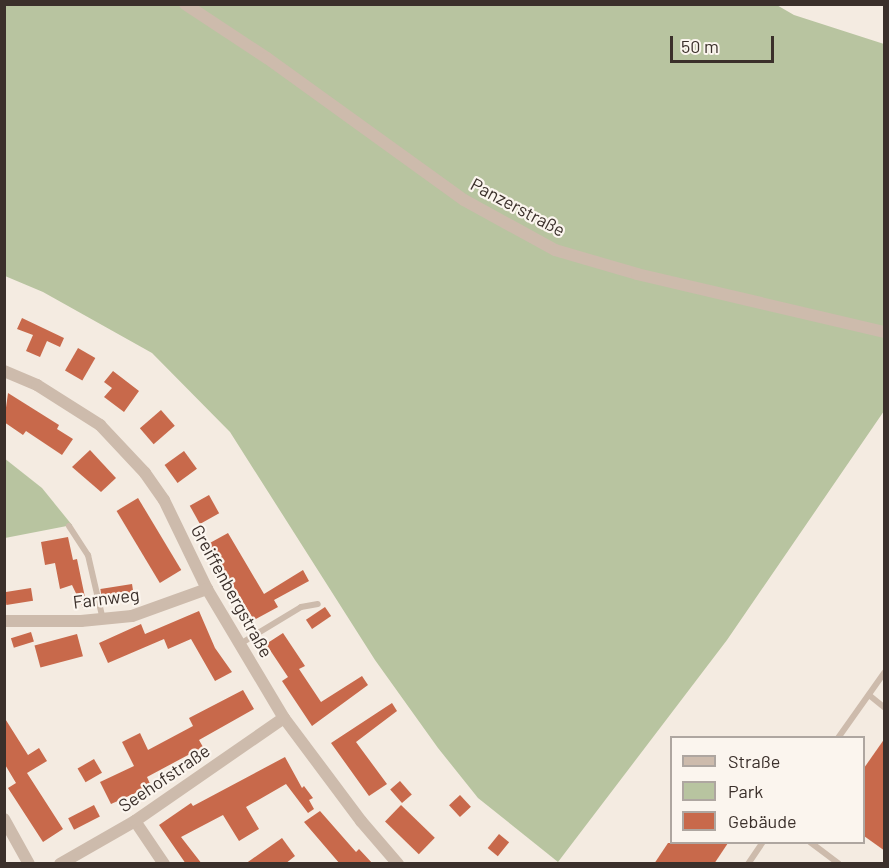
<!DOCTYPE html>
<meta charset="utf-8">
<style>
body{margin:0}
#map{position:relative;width:889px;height:868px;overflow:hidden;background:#f4ebe1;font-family:Barlow,sans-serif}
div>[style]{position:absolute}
.green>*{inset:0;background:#b8c4a0}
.building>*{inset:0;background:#c8694b;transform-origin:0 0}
.lane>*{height:6px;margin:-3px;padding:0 3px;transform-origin:3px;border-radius:3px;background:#cdbbac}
.street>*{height:12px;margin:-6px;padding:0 6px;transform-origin:6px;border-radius:6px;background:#cdbbac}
span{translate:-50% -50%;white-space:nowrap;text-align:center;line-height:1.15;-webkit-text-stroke:4.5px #fbf5ee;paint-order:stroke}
.street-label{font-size:18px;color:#3b302b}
.frame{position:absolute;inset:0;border:6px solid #3b302b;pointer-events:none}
.legend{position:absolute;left:670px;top:736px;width:195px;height:108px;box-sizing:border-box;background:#fbf5ee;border:2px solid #aea6a0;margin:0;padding:8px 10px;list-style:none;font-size:18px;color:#3b302b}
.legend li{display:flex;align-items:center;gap:12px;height:30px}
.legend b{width:30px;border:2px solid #aea6a0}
.scale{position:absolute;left:670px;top:36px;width:104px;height:27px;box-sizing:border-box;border:3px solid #3b302b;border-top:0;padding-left:8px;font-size:18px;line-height:21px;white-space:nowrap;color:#3b302b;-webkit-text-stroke:4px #fbf5ee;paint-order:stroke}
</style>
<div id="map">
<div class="green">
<i style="clip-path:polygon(775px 4px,794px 15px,884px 44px,884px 411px,727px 640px,558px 862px,478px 798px,438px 748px,375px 660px,230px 432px,152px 353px,43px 292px,5px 276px,4px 5px)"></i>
<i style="clip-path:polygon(4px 458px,42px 488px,72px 525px,5px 538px)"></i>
</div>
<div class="building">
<i style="clip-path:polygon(22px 318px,64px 338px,60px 347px,47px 341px,40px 357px,26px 351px,33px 335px,17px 329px)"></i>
<i style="left:78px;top:348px;width:20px;height:26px;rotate:30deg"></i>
<i style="clip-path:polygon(113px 371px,139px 391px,124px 412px,104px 397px,112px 388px,104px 382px)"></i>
<i style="clip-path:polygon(8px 393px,59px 425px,57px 429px,73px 439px,62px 455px,26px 431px,23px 435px,4px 422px)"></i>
<i style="left:161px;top:410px;width:21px;height:28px;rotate:49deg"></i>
<i style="clip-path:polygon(90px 450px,116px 478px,101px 492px,72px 467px)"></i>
<i style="left:184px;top:451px;width:22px;height:24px;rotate:54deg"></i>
<i style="left:209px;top:495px;width:21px;height:22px;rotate:61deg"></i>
<i style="left:138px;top:498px;width:84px;height:25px;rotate:59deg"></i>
<i style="clip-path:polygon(228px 533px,264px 594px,303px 570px,309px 581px,274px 600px,278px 607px,254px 620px,208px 544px)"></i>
<i style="clip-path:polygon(68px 537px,73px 560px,77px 559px,87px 607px,83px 608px,72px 585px,60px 589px,55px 563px,45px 565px,41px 542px)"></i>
<i style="left:132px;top:584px;width:12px;height:32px;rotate:81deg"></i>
<i style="left:31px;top:588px;width:13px;height:27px;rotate:81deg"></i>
<i style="left:325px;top:607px;width:11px;height:23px;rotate:56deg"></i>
<i style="clip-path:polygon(199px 611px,215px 648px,232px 672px,215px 681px,191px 639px,168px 649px,164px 639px,108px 663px,99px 643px,141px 624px,145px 634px)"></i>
<i style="left:31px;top:632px;width:10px;height:21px;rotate:73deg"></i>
<i style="clip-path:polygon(283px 633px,305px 666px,299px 669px,321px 702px,362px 676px,368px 685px,312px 726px,282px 681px,288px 677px,266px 644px)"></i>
<i style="left:77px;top:634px;width:23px;height:44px;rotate:75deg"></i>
<i style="clip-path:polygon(243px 690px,254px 709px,199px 740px,203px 747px,147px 777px,151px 786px,111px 804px,100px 782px,134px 766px,122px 742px,140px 733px,148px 750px,193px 726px,189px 718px)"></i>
<i style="clip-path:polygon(392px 703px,397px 711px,356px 742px,387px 784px,369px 796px,331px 743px)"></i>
<i style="clip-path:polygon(4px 717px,28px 755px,39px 748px,47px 761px,27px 773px,63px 829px,43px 842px,8px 788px,16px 783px,4px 763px)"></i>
<i style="clip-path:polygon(885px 738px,885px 851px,864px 836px,864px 768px)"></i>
<i style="clip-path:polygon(285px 757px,302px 788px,304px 786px,313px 798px,309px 800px,314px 809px,308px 813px,286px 784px,246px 807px,259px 829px,239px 841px,223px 815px,181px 837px,202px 864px,186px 864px,159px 825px,191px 803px,193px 806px)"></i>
<i style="left:94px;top:759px;width:16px;height:19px;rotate:60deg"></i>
<i style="left:400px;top:781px;width:18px;height:13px;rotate:49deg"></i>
<i style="left:460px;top:795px;width:16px;height:15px;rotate:47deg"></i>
<i style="left:94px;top:805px;width:13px;height:29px;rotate:63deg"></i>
<i style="left:401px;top:805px;width:47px;height:23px;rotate:44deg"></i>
<i style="clip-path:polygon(320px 811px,356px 852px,359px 849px,373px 864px,340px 864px,304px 822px)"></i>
<i style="left:499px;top:834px;width:13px;height:18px;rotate:39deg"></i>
<i style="clip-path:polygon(282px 838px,295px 856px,285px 864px,245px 864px)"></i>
<i style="clip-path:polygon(668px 843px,728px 843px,714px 864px,654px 864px)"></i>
</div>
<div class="lane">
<i style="left:69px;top:526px;width:35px;rotate:57deg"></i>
<i style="left:88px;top:555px;width:67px;rotate:77deg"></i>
<i style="left:240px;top:644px;width:71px;rotate:-31.2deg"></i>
<i style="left:301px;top:607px;width:17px;rotate:-10deg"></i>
<i style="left:869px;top:695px;width:19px;rotate:39deg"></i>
<i style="left:838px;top:738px;width:80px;rotate:-54.7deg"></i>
<i style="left:810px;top:842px;width:36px;rotate:37deg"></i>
<i style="left:748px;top:864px;width:27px;rotate:-56deg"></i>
</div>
<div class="street">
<i style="left:185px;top:4px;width:98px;rotate:33.4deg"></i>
<i style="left:267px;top:58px;width:243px;rotate:35.8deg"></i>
<i style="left:464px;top:200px;width:104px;rotate:28.8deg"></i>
<i style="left:555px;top:250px;width:85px;rotate:16.3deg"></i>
<i style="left:637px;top:274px;width:254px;rotate:13.2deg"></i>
<i style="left:4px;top:371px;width:36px;rotate:23deg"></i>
<i style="left:37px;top:385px;width:75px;rotate:32.4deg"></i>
<i style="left:100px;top:425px;width:66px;rotate:46.8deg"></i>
<i style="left:145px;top:473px;width:33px;rotate:55deg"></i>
<i style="left:164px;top:500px;width:99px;rotate:64.2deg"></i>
<i style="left:207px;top:589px;width:150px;rotate:59.2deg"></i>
<i style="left:284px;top:718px;width:129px;rotate:53.2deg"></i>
<i style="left:361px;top:821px;width:57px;rotate:49.3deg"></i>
<i style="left:4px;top:621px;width:77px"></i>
<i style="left:81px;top:621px;width:51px;rotate:-5.6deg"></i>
<i style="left:132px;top:616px;width:80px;rotate:-19.8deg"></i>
<i style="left:4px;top:819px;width:51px;rotate:60.9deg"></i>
<i style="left:135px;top:821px;width:52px;rotate:56deg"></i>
<i style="left:60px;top:864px;width:86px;rotate:-29.8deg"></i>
<i style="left:135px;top:821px;width:181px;rotate:-34.7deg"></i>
</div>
<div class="street-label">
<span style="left:518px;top:207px;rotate:28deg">Panzerstraße</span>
<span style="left:232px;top:591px;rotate:61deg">Greiffenbergstraße</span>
<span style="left:106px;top:598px;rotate:-7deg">Farnweg</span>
<span style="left:164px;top:778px;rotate:-34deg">Seehofstraße</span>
</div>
<div class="frame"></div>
<ul class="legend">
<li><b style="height:8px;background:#cdbbac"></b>Straße</li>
<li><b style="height:16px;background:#b8c4a0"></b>Park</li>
<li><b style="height:16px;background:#c8694b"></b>Gebäude</li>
</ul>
<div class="scale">50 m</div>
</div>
